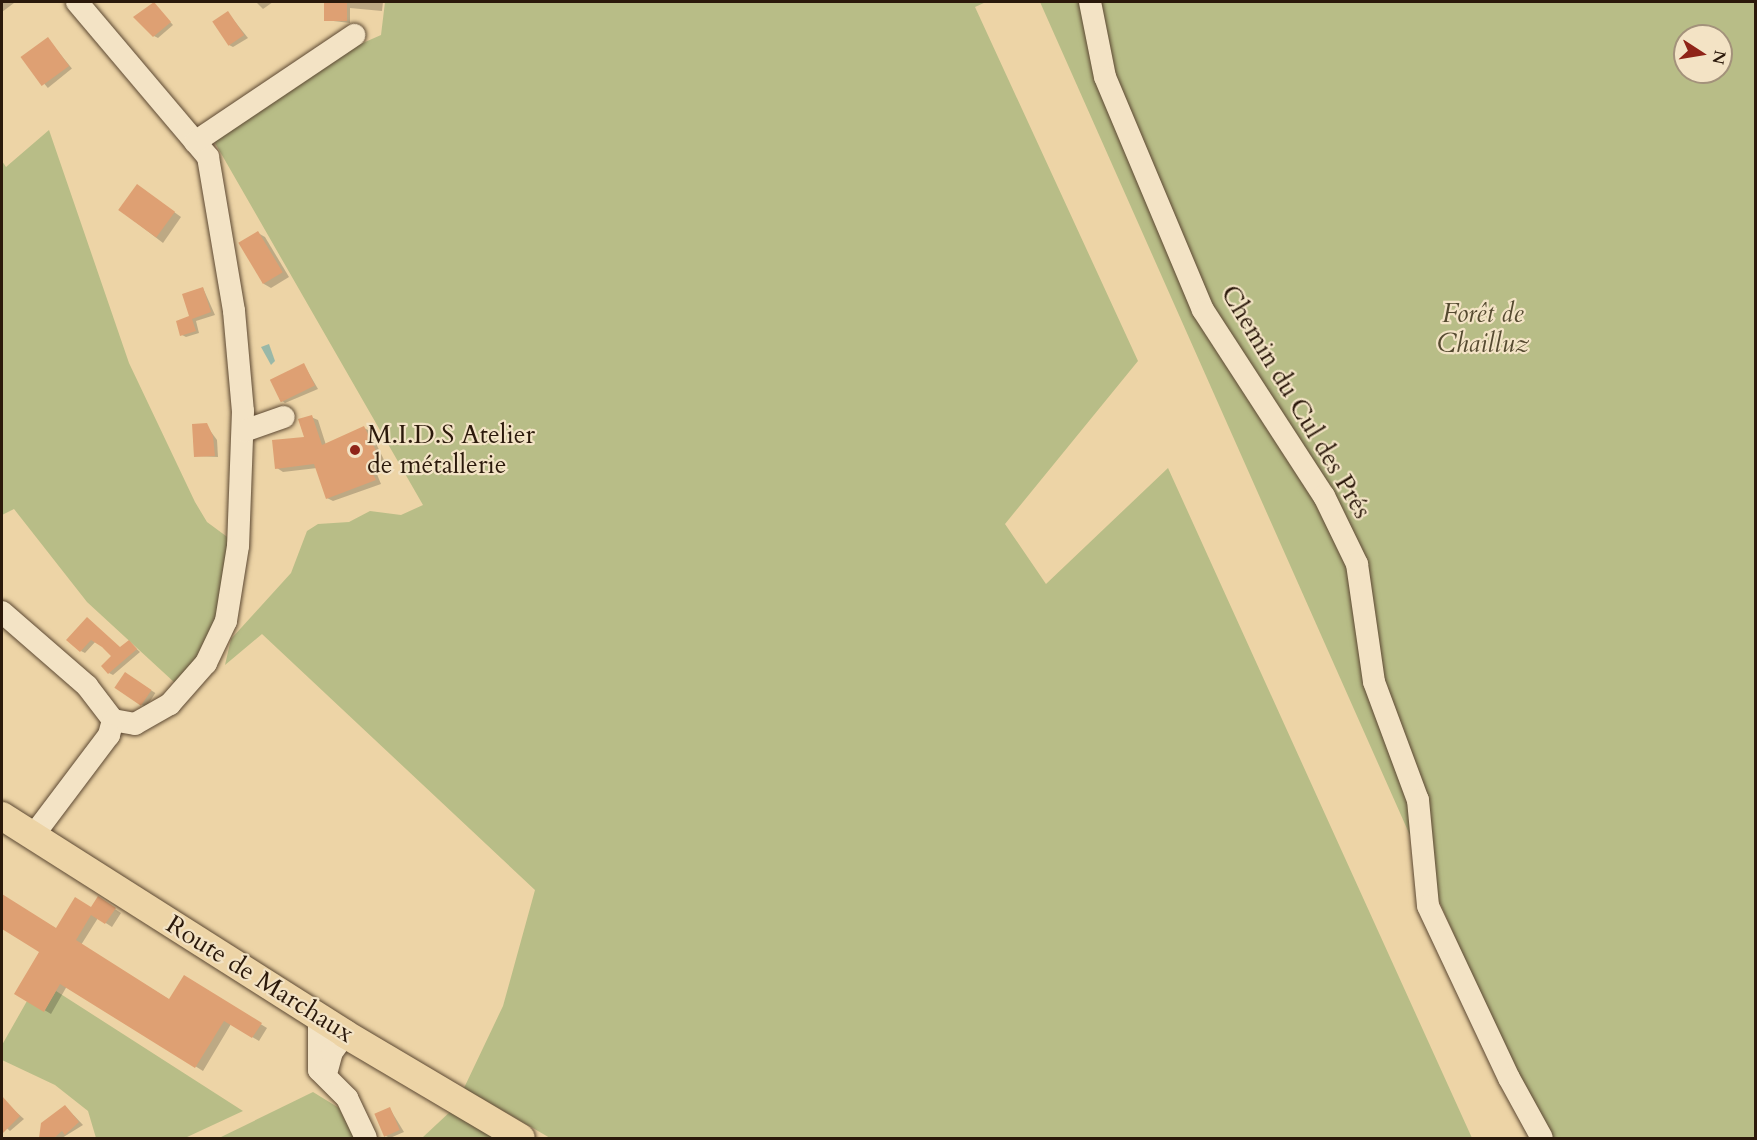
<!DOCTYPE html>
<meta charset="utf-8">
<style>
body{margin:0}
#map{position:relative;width:1757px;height:1140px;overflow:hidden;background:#edd4a6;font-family:Cardo,serif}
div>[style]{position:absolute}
.green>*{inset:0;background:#b8bd87}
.water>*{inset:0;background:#99b8a8}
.shadow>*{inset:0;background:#0003;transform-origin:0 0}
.building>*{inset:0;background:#dea073;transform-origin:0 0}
.roads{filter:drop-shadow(0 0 2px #5c4832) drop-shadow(0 0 2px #5c4832)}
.minor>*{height:22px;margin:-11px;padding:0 11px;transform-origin:11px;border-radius:11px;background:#f3e3c5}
.major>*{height:28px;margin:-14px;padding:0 14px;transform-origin:14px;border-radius:14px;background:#edd4a6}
.dots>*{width:16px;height:16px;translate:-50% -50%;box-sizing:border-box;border:3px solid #f3e3c5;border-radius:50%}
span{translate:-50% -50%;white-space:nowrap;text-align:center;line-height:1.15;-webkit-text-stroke:4.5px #f3e3c5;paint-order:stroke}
.park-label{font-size:26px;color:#554a30;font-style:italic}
.street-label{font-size:26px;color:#2b190b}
.poi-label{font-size:26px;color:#2b190b}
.left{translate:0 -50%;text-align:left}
.frame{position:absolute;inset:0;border:3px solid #2b190b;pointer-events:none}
.north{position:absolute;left:1673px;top:24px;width:60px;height:60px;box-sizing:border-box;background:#f3e3c5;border:2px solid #a3927b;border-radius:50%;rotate:102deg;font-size:16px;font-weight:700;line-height:24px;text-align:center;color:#2b190b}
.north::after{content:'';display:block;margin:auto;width:21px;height:27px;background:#8f2418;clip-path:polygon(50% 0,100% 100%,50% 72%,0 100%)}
</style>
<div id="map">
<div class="green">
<i style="clip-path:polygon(385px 2px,986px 2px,975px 7px,1138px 361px,1005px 524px,1046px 584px,1168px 468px,1472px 1138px,550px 1138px,464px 1088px,503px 1006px,535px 890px,262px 634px,225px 665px,231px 639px,291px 573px,307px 531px,318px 524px,349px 522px,370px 511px,401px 515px,423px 505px,211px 136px,356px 46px,381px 35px)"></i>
<i style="clip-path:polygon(evenodd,1040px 2px,1755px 2px,1755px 1138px,1539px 1138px,1456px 939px,1040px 2px,1685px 36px,1721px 36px,1721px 72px,1685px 72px,1685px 36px)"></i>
<i style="clip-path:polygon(49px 130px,129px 363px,195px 502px,207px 522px,230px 539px,218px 617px,196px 664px,175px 683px,87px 602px,14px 509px,2px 515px,2px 161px,6px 167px)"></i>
<i style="clip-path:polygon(56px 991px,243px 1111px,185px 1138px,96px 1138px,88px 1111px,55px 1085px,2px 1060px,2px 1045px,27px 1001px,44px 1011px)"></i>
<i style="clip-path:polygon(313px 1092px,339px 1108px,354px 1138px,219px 1138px)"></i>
<i style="clip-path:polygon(453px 1109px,502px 1138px,422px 1138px)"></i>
</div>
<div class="water">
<i style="clip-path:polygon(269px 344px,275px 361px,271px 365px,261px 347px)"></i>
</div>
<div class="shadow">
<i style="clip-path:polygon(2px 2px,12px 2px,14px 3px,2px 12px)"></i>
<i style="clip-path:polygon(256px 2px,273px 2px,263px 9px)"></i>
<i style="clip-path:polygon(325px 2px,383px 2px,382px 11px,350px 8px,350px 23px,325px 20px)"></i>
<i style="clip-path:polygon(153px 3px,173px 25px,158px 38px,154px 36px)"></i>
<i style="clip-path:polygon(228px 13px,248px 38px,233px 47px,229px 45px)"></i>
<i style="left:48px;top:39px;width:38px;height:31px;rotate:51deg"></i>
<i style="clip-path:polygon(144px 190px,181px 217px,163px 243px,120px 210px)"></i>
<i style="clip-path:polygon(258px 233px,265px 237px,289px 277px,271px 288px,264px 284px)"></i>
<i style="clip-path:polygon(203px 288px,215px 315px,196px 321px,199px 333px,186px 337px,182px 335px)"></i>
<i style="clip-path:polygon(304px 365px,318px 389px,285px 403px,281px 400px)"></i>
<i style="clip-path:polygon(311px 417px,318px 420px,326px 445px,364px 428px,370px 431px,385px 462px,374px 467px,381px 484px,333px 501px,327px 498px,317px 468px,283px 472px,277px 468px,306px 438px)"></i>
<i style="clip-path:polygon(206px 425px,217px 440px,218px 457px,195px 456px)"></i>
<i style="clip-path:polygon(87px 619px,121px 649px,129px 642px,140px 652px,113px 675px,109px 673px,113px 656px,96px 641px,85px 653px,81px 651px)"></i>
<i style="left:126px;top:674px;width:35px;height:17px;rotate:33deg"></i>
<i style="clip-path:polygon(3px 897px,57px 929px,92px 909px,98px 898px,121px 913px,112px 927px,98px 918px,81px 945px,170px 1000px,185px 977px,267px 1028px,259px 1041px,231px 1024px,203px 1071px,67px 986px,51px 1014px,16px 993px,41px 952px,2px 928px)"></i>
<i style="clip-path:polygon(4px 1101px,24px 1119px,10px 1131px,2px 1124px)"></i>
<i style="clip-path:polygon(65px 1106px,83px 1125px,62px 1138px,41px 1134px)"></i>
<i style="clip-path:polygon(390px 1109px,404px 1132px,390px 1138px,386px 1136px)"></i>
</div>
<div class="building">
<i style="clip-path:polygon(154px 2px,171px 22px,153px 37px,133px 17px)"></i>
<i style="left:324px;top:2px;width:23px;height:19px"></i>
<i style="left:228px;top:11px;width:29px;height:19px;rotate:56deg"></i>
<i style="left:48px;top:37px;width:36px;height:34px;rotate:54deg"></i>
<i style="left:137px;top:184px;width:47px;height:32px;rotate:36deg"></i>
<i style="left:258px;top:231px;width:48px;height:23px;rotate:59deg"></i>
<i style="clip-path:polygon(203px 287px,211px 312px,192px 319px,196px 331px,180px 336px,176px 321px,189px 316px,182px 294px)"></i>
<i style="left:304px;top:363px;width:25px;height:38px;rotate:64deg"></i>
<i style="clip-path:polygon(312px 415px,322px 445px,364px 426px,380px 459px,368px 464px,376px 480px,326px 499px,314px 464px,275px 469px,272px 440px,304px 437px,298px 419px)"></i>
<i style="clip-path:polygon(207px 423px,213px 436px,215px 456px,194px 457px,192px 424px)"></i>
<i style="clip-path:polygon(87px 617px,120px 647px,129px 640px,137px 649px,108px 674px,101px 666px,111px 656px,102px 647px,91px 640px,80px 652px,66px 640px)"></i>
<i style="left:125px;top:672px;width:32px;height:19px;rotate:34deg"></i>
<i style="clip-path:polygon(2px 894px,56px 928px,75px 897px,91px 907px,98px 896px,116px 908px,105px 924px,91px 915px,76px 940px,169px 999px,184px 975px,262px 1023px,252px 1038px,224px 1021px,195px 1068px,60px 984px,44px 1012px,14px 994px,39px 952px,2px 929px)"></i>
<i style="clip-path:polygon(2px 1096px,20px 1116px,2px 1134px)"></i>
<i style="clip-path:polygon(65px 1105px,79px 1122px,65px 1135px,62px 1131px,54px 1138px,39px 1138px,41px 1123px)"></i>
<i style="left:390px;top:1107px;width:25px;height:17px;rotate:67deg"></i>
</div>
<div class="roads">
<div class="minor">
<i style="left:77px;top:2px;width:203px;rotate:49.8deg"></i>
<i style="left:208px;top:157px;width:156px;rotate:80.4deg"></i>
<i style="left:234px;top:311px;width:100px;rotate:84.9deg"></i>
<i style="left:243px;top:411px;width:135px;rotate:92.1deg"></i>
<i style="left:238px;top:546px;width:76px;rotate:99.1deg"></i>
<i style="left:226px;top:621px;width:47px;rotate:115.5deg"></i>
<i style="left:206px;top:663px;width:55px;rotate:131.3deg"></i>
<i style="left:170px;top:704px;width:40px;rotate:150.3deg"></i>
<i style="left:135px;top:724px;width:22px;rotate:-170deg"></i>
<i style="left:1090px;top:2px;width:76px;rotate:78.7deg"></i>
<i style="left:1105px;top:77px;width:253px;rotate:67.2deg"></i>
<i style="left:1203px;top:310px;width:222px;rotate:57deg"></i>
<i style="left:1324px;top:496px;width:76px;rotate:64.1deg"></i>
<i style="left:1357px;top:564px;width:119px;rotate:81.8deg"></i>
<i style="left:1374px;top:682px;width:126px;rotate:69.6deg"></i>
<i style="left:1418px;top:800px;width:106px;rotate:84.6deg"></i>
<i style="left:1428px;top:906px;width:190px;rotate:64.8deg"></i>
<i style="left:1509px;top:1078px;width:68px;rotate:61.2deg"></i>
<i style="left:195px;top:142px;width:192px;rotate:-33.9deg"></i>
<i style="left:244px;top:431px;width:42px;rotate:-19.3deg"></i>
<i style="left:2px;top:612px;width:113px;rotate:41deg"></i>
<i style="left:87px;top:686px;width:43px;rotate:52.6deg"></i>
<i style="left:113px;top:720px;width:16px;rotate:105deg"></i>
<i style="left:109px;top:735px;width:126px;rotate:127deg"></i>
<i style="left:319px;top:1018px;width:52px;rotate:90deg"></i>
<i style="left:319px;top:1070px;width:40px;rotate:45deg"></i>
<i style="left:347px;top:1098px;width:44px;rotate:64.6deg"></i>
<i style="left:326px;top:1074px;width:23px;rotate:-75deg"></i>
<i style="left:332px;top:1052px;width:22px;rotate:-54deg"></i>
</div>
<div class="major">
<i style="left:2px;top:816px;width:406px;rotate:32.4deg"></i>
<i style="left:345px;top:1034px;width:204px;rotate:30.6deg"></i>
</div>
</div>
<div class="dots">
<i style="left:355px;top:450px;background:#8f2418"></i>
</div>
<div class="park-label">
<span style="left:1483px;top:329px">Forêt de<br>Chailluz</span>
</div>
<div class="street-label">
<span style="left:1296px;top:402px;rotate:59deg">Chemin du Cul des Prés</span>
<span style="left:260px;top:979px;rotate:32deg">Route de Marchaux</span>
</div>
<div class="poi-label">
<span class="left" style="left:367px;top:450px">M.I.D.S Atelier<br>de métallerie</span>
</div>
<div class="frame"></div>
<div class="north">N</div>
</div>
